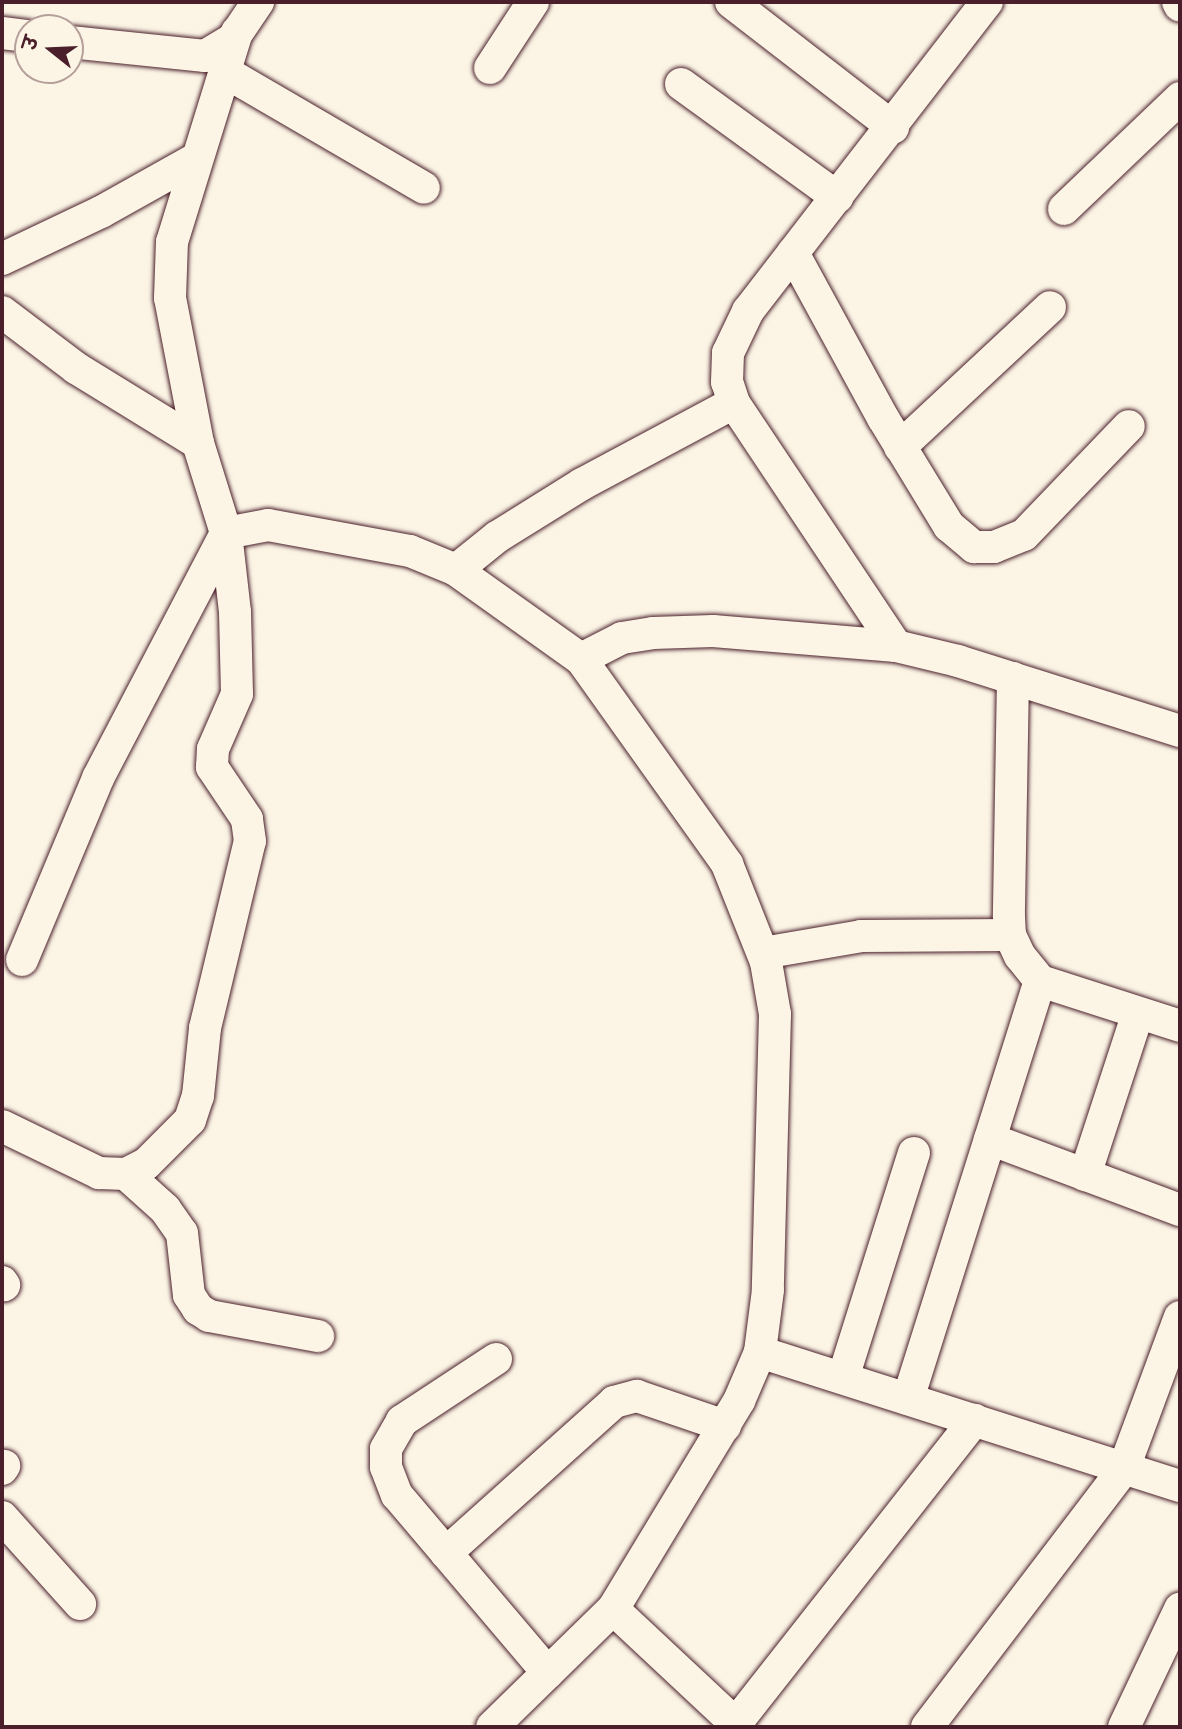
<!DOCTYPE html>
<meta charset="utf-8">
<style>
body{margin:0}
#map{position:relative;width:1182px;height:1729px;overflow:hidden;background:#fcf5e5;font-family:Caveat,"Playpen Sans Deva",sans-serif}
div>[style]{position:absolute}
.roads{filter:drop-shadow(0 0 2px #4a1f2b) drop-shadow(0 0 2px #4a1f2b)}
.minor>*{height:32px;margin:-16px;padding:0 16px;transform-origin:16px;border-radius:16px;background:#fcf5e5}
span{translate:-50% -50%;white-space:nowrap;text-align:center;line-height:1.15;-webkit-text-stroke:5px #fcf5e5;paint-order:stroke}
.frame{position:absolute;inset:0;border:4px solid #4a1f2b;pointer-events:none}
.north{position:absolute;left:14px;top:14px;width:70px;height:70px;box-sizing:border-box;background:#fcf5e5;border:2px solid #b59f9b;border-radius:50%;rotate:288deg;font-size:19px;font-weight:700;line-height:28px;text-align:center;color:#4a1f2b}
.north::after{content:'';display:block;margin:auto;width:24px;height:32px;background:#4a1f2b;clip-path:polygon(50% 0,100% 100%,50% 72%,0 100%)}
</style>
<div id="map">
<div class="roads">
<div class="minor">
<i style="left:731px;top:2px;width:205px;rotate:37.7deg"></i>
<i style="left:1178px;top:2px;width:4px;rotate:63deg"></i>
<i style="left:2px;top:33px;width:26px;rotate:7deg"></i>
<i style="left:70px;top:42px;width:136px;rotate:5.9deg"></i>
<i style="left:205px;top:56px;width:33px;rotate:-31deg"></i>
<i style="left:233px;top:39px;width:45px;rotate:-56deg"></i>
<i style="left:490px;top:68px;width:79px;rotate:-56.9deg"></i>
<i style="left:225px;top:72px;width:230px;rotate:30.2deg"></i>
<i style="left:681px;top:84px;width:193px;rotate:35.9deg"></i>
<i style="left:1064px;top:209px;width:161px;rotate:-43.7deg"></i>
<i style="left:793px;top:253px;width:188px;rotate:61.4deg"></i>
<i style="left:883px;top:418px;width:127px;rotate:58.6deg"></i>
<i style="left:949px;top:526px;width:33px;rotate:40deg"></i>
<i style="left:974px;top:547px;width:20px"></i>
<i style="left:994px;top:547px;width:32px;rotate:-22deg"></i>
<i style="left:1024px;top:535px;width:151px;rotate:-46.1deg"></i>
<i style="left:2px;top:259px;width:110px;rotate:-25.4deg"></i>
<i style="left:101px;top:212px;width:109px;rotate:-29.2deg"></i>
<i style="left:2px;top:312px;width:93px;rotate:37.1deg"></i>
<i style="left:76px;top:368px;width:143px;rotate:31.6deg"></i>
<i style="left:900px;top:447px;width:205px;rotate:-43deg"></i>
<i style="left:456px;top:570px;width:53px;rotate:-38.8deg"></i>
<i style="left:497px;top:537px;width:100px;rotate:-31.9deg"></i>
<i style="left:582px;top:484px;width:172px;rotate:-28.1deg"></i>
<i style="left:896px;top:646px;width:292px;rotate:-123.7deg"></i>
<i style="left:734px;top:403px;width:22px;rotate:-108deg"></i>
<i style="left:727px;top:382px;width:29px;rotate:-88deg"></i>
<i style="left:728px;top:353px;width:47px;rotate:-64.5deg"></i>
<i style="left:748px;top:311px;width:391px;rotate:-52.3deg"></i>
<i style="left:581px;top:659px;width:46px;rotate:-27.1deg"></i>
<i style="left:622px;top:638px;width:31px;rotate:-9deg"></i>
<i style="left:653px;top:633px;width:60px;rotate:-1.9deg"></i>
<i style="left:713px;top:631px;width:184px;rotate:4.7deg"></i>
<i style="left:896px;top:646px;width:64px;rotate:13.6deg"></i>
<i style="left:958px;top:661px;width:233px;rotate:17.5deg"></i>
<i style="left:1013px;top:678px;width:239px;rotate:91deg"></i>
<i style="left:1009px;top:917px;width:18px;rotate:87deg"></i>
<i style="left:1010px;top:935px;width:23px;rotate:65deg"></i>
<i style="left:1020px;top:956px;width:32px;rotate:51deg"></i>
<i style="left:1040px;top:981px;width:147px;rotate:17.8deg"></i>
<i style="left:763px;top:953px;width:99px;rotate:-9.8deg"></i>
<i style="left:861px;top:936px;width:149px;rotate:-0.4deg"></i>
<i style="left:22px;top:960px;width:197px;rotate:-67.3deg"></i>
<i style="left:98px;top:778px;width:276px;rotate:-62.4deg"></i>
<i style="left:226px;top:533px;width:43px;rotate:-10.8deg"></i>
<i style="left:268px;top:525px;width:144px;rotate:10.4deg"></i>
<i style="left:410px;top:551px;width:50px;rotate:22.4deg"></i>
<i style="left:456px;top:570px;width:153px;rotate:35.5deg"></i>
<i style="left:581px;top:659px;width:252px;rotate:54.5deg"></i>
<i style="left:727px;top:864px;width:105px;rotate:68.3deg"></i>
<i style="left:766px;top:962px;width:53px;rotate:80.2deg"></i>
<i style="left:775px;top:1014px;width:276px;rotate:91.5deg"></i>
<i style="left:768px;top:1290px;width:63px;rotate:97.4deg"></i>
<i style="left:760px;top:1352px;width:53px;rotate:113.2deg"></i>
<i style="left:739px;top:1401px;width:243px;rotate:121.2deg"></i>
<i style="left:613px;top:1609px;width:169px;rotate:135.7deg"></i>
<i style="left:2px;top:1126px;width:108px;rotate:25.9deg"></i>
<i style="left:99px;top:1173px;width:27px;rotate:2deg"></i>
<i style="left:126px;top:1174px;width:22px;rotate:-27deg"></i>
<i style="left:146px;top:1164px;width:62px;rotate:-45deg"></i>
<i style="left:190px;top:1120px;width:25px;rotate:-72deg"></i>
<i style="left:198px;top:1096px;width:68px;rotate:-84.1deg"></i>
<i style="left:205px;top:1028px;width:192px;rotate:-76.5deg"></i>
<i style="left:250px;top:841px;width:22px;rotate:-98deg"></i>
<i style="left:247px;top:819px;width:63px;rotate:-123.9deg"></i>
<i style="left:212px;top:767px;width:18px;rotate:-87deg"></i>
<i style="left:213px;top:749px;width:60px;rotate:-66.4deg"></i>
<i style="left:237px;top:694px;width:82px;rotate:-91.4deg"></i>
<i style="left:235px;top:612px;width:80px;rotate:-96.5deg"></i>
<i style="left:226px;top:533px;width:94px;rotate:-107.3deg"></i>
<i style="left:198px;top:443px;width:148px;rotate:-100.9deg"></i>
<i style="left:170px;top:298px;width:56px;rotate:-88deg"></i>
<i style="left:172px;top:242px;width:220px;rotate:-72.8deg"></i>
<i style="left:990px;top:1139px;width:203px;rotate:20.5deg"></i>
<i style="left:126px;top:1174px;width:52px;rotate:41.9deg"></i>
<i style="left:165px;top:1209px;width:29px;rotate:55deg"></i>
<i style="left:182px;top:1233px;width:62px;rotate:83.6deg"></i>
<i style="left:189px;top:1295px;width:17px;rotate:57deg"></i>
<i style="left:198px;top:1309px;width:13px;rotate:32deg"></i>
<i style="left:209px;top:1316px;width:111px;rotate:10.4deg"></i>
<i style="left:1085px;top:1175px;width:170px;rotate:-71.9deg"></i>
<i style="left:2px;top:1282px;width:4px;rotate:56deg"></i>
<i style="left:760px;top:1352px;width:441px;rotate:17.7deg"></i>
<i style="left:496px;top:1359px;width:113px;rotate:146.6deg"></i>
<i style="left:402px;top:1421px;width:32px;rotate:120deg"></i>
<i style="left:386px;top:1449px;width:18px;rotate:90deg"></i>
<i style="left:386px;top:1467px;width:30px;rotate:69deg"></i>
<i style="left:397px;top:1495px;width:233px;rotate:49.7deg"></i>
<i style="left:843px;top:1378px;width:236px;rotate:-72.5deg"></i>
<i style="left:908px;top:1399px;width:438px;rotate:-72.5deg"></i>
<i style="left:2px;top:1469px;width:4px;rotate:-56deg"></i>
<i style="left:2px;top:1517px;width:117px;rotate:48.1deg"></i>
<i style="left:446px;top:1553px;width:226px;rotate:-41.9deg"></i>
<i style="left:614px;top:1402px;width:24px;rotate:-15deg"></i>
<i style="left:637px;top:1396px;width:93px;rotate:18.8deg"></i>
<i style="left:613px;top:1609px;width:173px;rotate:43.1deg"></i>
<i style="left:733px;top:1727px;width:391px;rotate:-51.8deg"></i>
<i style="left:927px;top:1727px;width:325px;rotate:-52.7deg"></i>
<i style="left:1124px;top:1468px;width:161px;rotate:-69.7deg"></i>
<i style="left:1124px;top:1727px;width:131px;rotate:-64.6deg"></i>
</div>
</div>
<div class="frame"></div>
<div class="north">उ</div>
</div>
